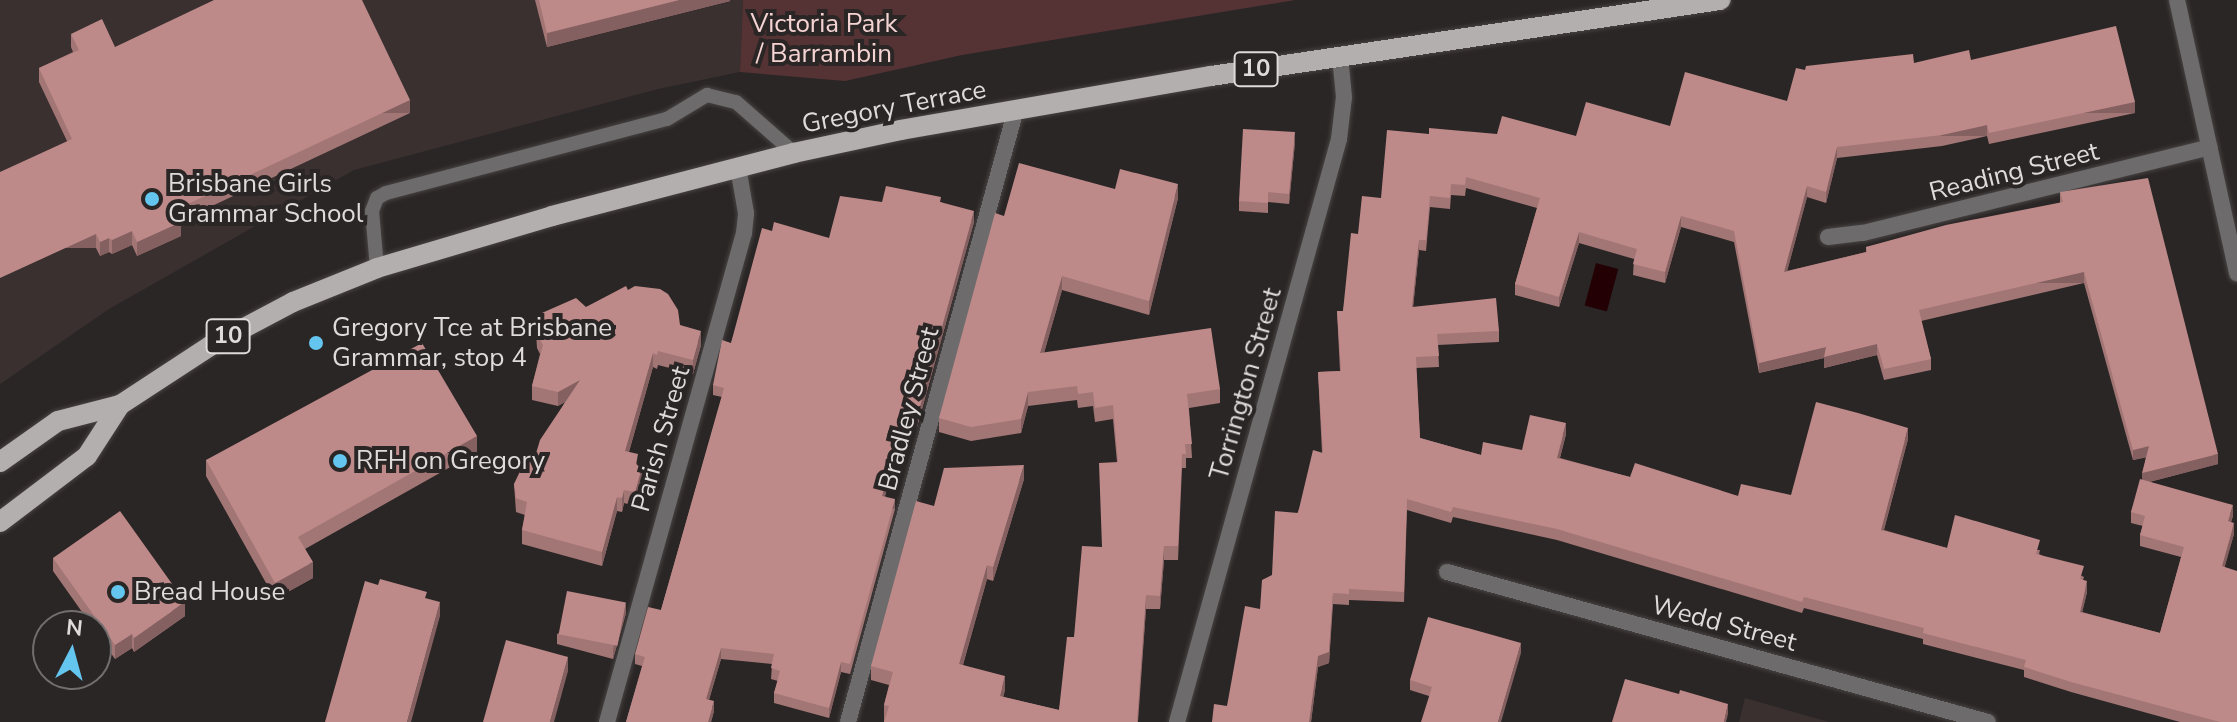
<!DOCTYPE html>
<style>
body{margin:0}
#map{position:relative;width:2237px;height:722px;overflow:hidden;background:#2b2626;font-family:"Nunito Sans",sans-serif}
div>[style]{position:absolute}
.built>*{inset:0;background:#3a3030}
.green>*{inset:0;background:#553334}
.water>*{inset:0;background:#230004;transform-origin:0 0}
.roads{filter:drop-shadow(0 0 2px #484343) drop-shadow(0 0 2px #484343)}
.service>*{height:14px;margin:-7px;padding:0 7px;transform-origin:7px;border-radius:7px;background:#6d6b6b}
.minor>*{height:16px;margin:-8px;padding:0 8px;transform-origin:8px;border-radius:8px;background:#6d6b6b}
.primary>*{height:20px;margin:-10px;padding:0 10px;transform-origin:10px;border-radius:10px;background:#b4afaf}
.wall>*{inset:0;background:#a37676}
.shaded-wall>*{inset:0;background:#856060;transform-origin:0 0}
.building>*{inset:0;background:#be8989;transform-origin:0 0}
.dots>*{width:22px;height:22px;translate:-50% -50%;box-sizing:border-box;border:4px solid #2b2626;border-radius:50%}
span{translate:-50% -50%;white-space:nowrap;text-align:center;line-height:1.15;-webkit-text-stroke:8px #2b2626;paint-order:stroke}
.shield-label span{padding:2px 6px;background:#2b2626;border:2px solid;border-radius:6px;-webkit-text-stroke-width:0}
.shield-label{font-size:24px;color:#dfdbdb;font-weight:700}
.park-label{font-size:26px;color:#f4d3d2}
.street-label{font-size:26px;color:#dfdbdb}
.poi-label{font-size:26px;color:#dfdbdb}
.left{translate:0 -50%;text-align:left}
.north{position:absolute;left:32px;top:610px;width:80px;height:80px;box-sizing:border-box;background:#2b2626;border:2px solid #736e6e;border-radius:50%;rotate:6deg;font-size:22px;font-weight:700;line-height:32px;text-align:center;color:#dfdbdb}
.north::after{content:'';display:block;margin:auto;width:28px;height:36px;background:#64c5ee;clip-path:polygon(50% 0,100% 100%,50% 72%,0 100%)}
</style>
<div id="map">
<div class="built">
<i style="clip-path:polygon(0 0,743px 0,740px 72px,658px 89px,354px 170px,109px 309px,0 384px)"></i>
<i style="clip-path:polygon(1745px 698px,1829px 722px,1739px 722px)"></i>
</div>
<div class="green">
<i style="clip-path:polygon(743px 0,1295px 0,962px 55px,845px 81px,740px 72px)"></i>
</div>
<div class="water">
<i style="left:1596px;top:263px;width:23px;height:44px;rotate:15deg"></i>
</div>
<div class="roads">
<div class="service">
<i style="left:377px;top:268px;width:57px;rotate:-95deg"></i>
<i style="left:372px;top:211px;width:14px;rotate:-69deg"></i>
<i style="left:377px;top:198px;width:10px;rotate:-29deg"></i>
<i style="left:386px;top:193px;width:291px;rotate:-14.8deg"></i>
<i style="left:667px;top:119px;width:47px;rotate:-31deg"></i>
<i style="left:707px;top:95px;width:30px;rotate:14deg"></i>
<i style="left:736px;top:102px;width:77px;rotate:41.3deg"></i>
</div>
<div class="minor">
<i style="left:2177px;top:0;width:280px;rotate:77.6deg"></i>
<i style="left:1828px;top:237px;width:35px;rotate:-7deg"></i>
<i style="left:1863px;top:233px;width:357px;rotate:-13.9deg"></i>
<i style="left:1447px;top:572px;width:561px;rotate:15.5deg"></i>
<i style="left:607px;top:722px;width:508px;rotate:-74.35deg"></i>
<i style="left:744px;top:233px;width:20px;rotate:-84deg"></i>
<i style="left:746px;top:213px;width:47px;rotate:-99.9deg"></i>
<i style="left:848px;top:722px;width:636px;rotate:-74.67deg"></i>
<i style="left:1177px;top:722px;width:605px;rotate:-74.47deg"></i>
<i style="left:1339px;top:139px;width:42px;rotate:-83.2deg"></i>
<i style="left:1344px;top:97px;width:41px;rotate:-95.6deg"></i>
</div>
<div class="primary">
<i style="left:0;top:462px;width:71px;rotate:-35.3deg"></i>
<i style="left:58px;top:421px;width:64px;rotate:-14.5deg"></i>
<i style="left:120px;top:405px;width:108px;rotate:-33.2deg"></i>
<i style="left:210px;top:346px;width:94px;rotate:-27.9deg"></i>
<i style="left:293px;top:302px;width:91px;rotate:-22deg"></i>
<i style="left:377px;top:268px;width:183px;rotate:-16.5deg"></i>
<i style="left:552px;top:216px;width:250px;rotate:-14.6deg"></i>
<i style="left:794px;top:153px;width:109px;rotate:-12.1deg"></i>
<i style="left:901px;top:130px;width:315px;rotate:-9.9deg"></i>
<i style="left:1211px;top:76px;width:515px;rotate:-8.49deg"></i>
<i style="left:0;top:522px;width:109px;rotate:-37.2deg"></i>
<i style="left:87px;top:456px;width:61px;rotate:-57.1deg"></i>
</div>
</div>
<div class="wall">
<i style="clip-path:polygon(535px 0,730px 0,730px 1px,547px 47px)"></i>
<i style="clip-path:polygon(71px 34px,115px 47px,410px 113px,180px 221px,181px 236px,137px 256px,132px 245px,112px 254px,109px 252px,100px 256px,96px 248px,67px 141px,39px 82px,39px 68px,73px 52px,71px 47px)"></i>
<i style="clip-path:polygon(evenodd,1971px 60px,2135px 113px,1989px 144px,1987px 136px,1942px 146px,1837px 158px,1826px 203px,1807px 197px,1787px 271px,1866px 252px,1866px 247px,2060px 203px,2060px 192px,2218px 464px,2149px 482px,2233px 516px,2231px 522px,2234px 534px,2224px 567px,2237px 722px,2180px 722px,2071px 692px,2024px 677px,2024px 670px,1923px 644px,1923px 639px,1804px 608px,1802px 613px,1557px 540px,1453px 517px,1451px 523px,1407px 510px,1404px 602px,1349px 600px,1349px 605px,1333px 604px,1329px 663px,1318px 667px,1311px 722px,1212px 722px,1227px 706px,1272px 575px,1322px 453px,1318px 372px,1340px 371px,1337px 311px,1343px 311px,1358px 234px,1381px 198px,1429px 134px,1576px 136px,1670px 126px,1787px 101px,1805px 70px,1971px 60px,1466px 188px,1537px 208px,1515px 284px,1515px 295px,1559px 307px,1579px 243px,1634px 259px,1633px 275px,1665px 283px,1681px 227px,1734px 242px,1759px 373px,1824px 358px,1824px 368px,1877px 355px,1884px 380px,1931px 370px,1931px 359px,1921px 321px,2084px 283px,2133px 460px,2146px 457px,2142px 480px,2131px 512px,2131px 523px,2143px 526px,2140px 535px,2140px 546px,2181px 557px,2160px 633px,2082px 612px,2087px 592px,2083px 580px,2084px 577px,2039px 554px,2040px 550px,1947px 548px,1884px 530px,1908px 439px,1791px 495px,1738px 496px,1630px 477px,1560px 458px,1566px 434px,1522px 450px,1481px 455px,1420px 438px,1416px 368px,1439px 367px,1438px 345px,1499px 342px,1499px 331px,1413px 307px,1419px 250px,1426px 251px,1430px 207px,1450px 209px,1451px 195px,1465px 196px,1466px 188px)"></i>
<i style="clip-path:polygon(1295px 142px,1289px 204px,1268px 202px,1268px 213px,1239px 211px,1239px 201px)"></i>
<i style="clip-path:polygon(1115px 189px,1178px 198px,1149px 315px,1062px 290px,1044px 353px,1220px 389px,1220px 403px,1189px 408px,1192px 458px,1186px 458px,1186px 468px,1182px 468px,1178px 560px,1164px 560px,1160px 609px,1146px 609px,1138px 722px,884px 722px,884px 705px,889px 685px,871px 680px,871px 666px,934px 506px,1024px 479px,993px 581px,987px 579px,963px 665px,1005px 690px,1003px 697px,1059px 710px,1074px 637px,1102px 547px,1117px 462px,1113px 419px,1095px 422px,1093px 406px,1078px 408px,1077px 400px,1028px 406px,1021px 433px,971px 441px,939px 432px,939px 418px,1004px 216px)"></i>
<i style="clip-path:polygon(882px 202px,941px 202px,974px 222px,917px 427px,904px 424px,897px 452px,893px 452px,894px 464px,885px 496px,895px 509px,850px 674px,841px 672px,829px 718px,774px 703px,774px 693px,778px 681px,771px 679px,772px 664px,721px 659px,709px 700px,714px 711px,711px 722px,626px 722px,642px 666px,635px 664px,635px 654px,661px 610px,722px 397px,713px 395px,713px 385px,731px 343px,772px 231px,829px 238px)"></i>
<i style="clip-path:polygon(628px 290px,680px 325px,701px 345px,693px 374px,658px 365px,657px 369px,653px 367px,629px 452px,638px 466px,642px 481px,635px 506px,624px 503px,622px 512px,617px 511px,602px 566px,522px 544px,522px 530px,525px 515px,516px 512px,514px 484px,534px 460px,565px 402px,558px 406px,532px 400px,532px 386px,540px 354px,537px 348px,535px 316px,586px 307px)"></i>
<i style="clip-path:polygon(477px 452px,305px 549px,313px 578px,275px 599px,206px 476px,206px 460px)"></i>
<i style="clip-path:polygon(53px 558px,185px 616px,134px 652px,132px 648px,115px 659px,96px 632px,96px 626px,92px 626px,53px 571px)"></i>
<i style="clip-path:polygon(626px 613px,613px 659px,557px 644px,557px 634px)"></i>
<i style="clip-path:polygon(1521px 653px,1429px 696px,1410px 690px,1410px 680px)"></i>
</div>
<div class="shaded-wall">
<i style="clip-path:polygon(679px 0,730px 0,730px 1px,547px 47px,547px 33px)"></i>
<i style="left:410px;top:100px;width:13px;height:259px;rotate:90deg"></i>
<i style="left:2135px;top:102px;width:11px;height:149px;rotate:90deg"></i>
<i style="left:1987px;top:125px;width:11px;height:46px;rotate:90deg"></i>
<i style="clip-path:polygon(1295px 132px,1295px 142px,1289px 204px,1289px 194px)"></i>
<i style="clip-path:polygon(1837px 147px,1837px 158px,1826px 203px,1826px 192px)"></i>
<i style="clip-path:polygon(1178px 184px,1178px 198px,1149px 315px,1149px 301px)"></i>
<i style="clip-path:polygon(1807px 186px,1807px 197px,1784px 283px,1784px 272px)"></i>
<i style="clip-path:polygon(974px 211px,974px 222px,917px 427px,917px 417px)"></i>
<i style="clip-path:polygon(1681px 216px,1681px 227px,1665px 283px,1665px 272px)"></i>
<i style="clip-path:polygon(181px 222px,181px 236px,137px 256px,137px 242px)"></i>
<i style="clip-path:polygon(132px 231px,132px 245px,112px 254px,112px 240px)"></i>
<i style="clip-path:polygon(1579px 232px,1579px 243px,1559px 307px,1559px 297px)"></i>
<i style="left:96px;top:234px;width:14px;height:106px;rotate:90deg"></i>
<i style="clip-path:polygon(109px 238px,109px 252px,100px 256px,100px 242px)"></i>
<i style="clip-path:polygon(1419px 240px,1419px 250px,1412px 318px,1412px 307px)"></i>
<i style="left:2084px;top:272px;width:11px;height:169px;rotate:90deg"></i>
<i style="clip-path:polygon(1062px 276px,1062px 290px,1040px 367px,1040px 353px)"></i>
<i style="clip-path:polygon(701px 331px,701px 345px,693px 374px,693px 360px)"></i>
<i style="clip-path:polygon(1877px 344px,1877px 355px,1824px 368px,1824px 358px,1759px 373px,1759px 363px,1826px 347px)"></i>
<i style="clip-path:polygon(653px 353px,653px 367px,625px 465px,625px 451px)"></i>
<i style="clip-path:polygon(580px 380px,580px 394px,558px 406px,558px 392px)"></i>
<i style="clip-path:polygon(1028px 392px,1028px 406px,1021px 433px,1021px 419px)"></i>
<i style="clip-path:polygon(904px 413px,904px 424px,897px 452px,897px 441px)"></i>
<i style="clip-path:polygon(1566px 423px,1566px 434px,1557px 469px,1557px 458px)"></i>
<i style="clip-path:polygon(1908px 428px,1908px 439px,1881px 540px,1881px 530px)"></i>
<i style="left:477px;top:436px;width:16px;height:206px;rotate:90deg"></i>
<i style="clip-path:polygon(2149px 446px,2149px 457px,2133px 460px,2133px 450px)"></i>
<i style="clip-path:polygon(894px 454px,894px 464px,882px 506px,882px 496px)"></i>
<i style="clip-path:polygon(2218px 454px,2218px 464px,2142px 484px,2142px 473px)"></i>
<i style="clip-path:polygon(1024px 465px,1024px 479px,993px 581px,993px 567px)"></i>
<i style="clip-path:polygon(642px 467px,642px 481px,635px 506px,635px 492px)"></i>
<i style="clip-path:polygon(624px 490px,624px 503px,622px 512px,622px 498px)"></i>
<i style="clip-path:polygon(617px 497px,617px 511px,602px 566px,602px 552px)"></i>
<i style="left:895px;top:499px;width:10px;height:171px;rotate:90deg"></i>
<i style="clip-path:polygon(2233px 505px,2233px 516px,2228px 532px,2228px 521px)"></i>
<i style="clip-path:polygon(2234px 523px,2234px 534px,2222px 577px,2222px 566px)"></i>
<i style="clip-path:polygon(1164px 546px,1164px 560px,1160px 609px,1160px 596px)"></i>
<i style="clip-path:polygon(313px 562px,313px 578px,275px 599px,275px 583px)"></i>
<i style="clip-path:polygon(987px 565px,987px 579px,959px 678px,959px 664px)"></i>
<i style="clip-path:polygon(2087px 581px,2087px 592px,2080px 622px,2080px 612px)"></i>
<i style="clip-path:polygon(1333px 593px,1329px 663px,1318px 667px,1311px 722px,1309px 722px,1318px 656px)"></i>
<i style="clip-path:polygon(1146px 595px,1146px 609px,1137px 722px)"></i>
<i style="clip-path:polygon(185px 602px,185px 616px,134px 652px,134px 638px)"></i>
<i style="clip-path:polygon(440px 602px,440px 616px,411px 722px,407px 722px)"></i>
<i style="clip-path:polygon(626px 603px,626px 613px,613px 659px,613px 649px)"></i>
<i style="clip-path:polygon(132px 634px,132px 648px,115px 659px,115px 645px)"></i>
<i style="clip-path:polygon(1521px 643px,1521px 653px,1501px 722px,1498px 722px)"></i>
<i style="clip-path:polygon(721px 648px,721px 659px,706px 709px,706px 699px)"></i>
<i style="clip-path:polygon(568px 657px,568px 671px,554px 722px,550px 722px)"></i>
<i style="clip-path:polygon(841px 662px,841px 672px,829px 718px,829px 708px)"></i>
<i style="clip-path:polygon(1005px 676px,1005px 690px,1000px 710px,1000px 696px)"></i>
<i style="clip-path:polygon(714px 701px,714px 711px,711px 722px,708px 722px)"></i>
<i style="clip-path:polygon(1728px 704px,1728px 714px,1726px 722px,1724px 722px)"></i>
</div>
<div class="building">
<i style="clip-path:polygon(214px 0,362px 0,410px 100px,175px 210px,181px 222px,137px 242px,132px 231px,112px 240px,109px 238px,100px 242px,96px 234px,0 278px,0 172px,72px 139px,39px 68px,79px 50px,71px 34px,102px 19px,115px 47px)"></i>
<i style="clip-path:polygon(539px 0,679px 0,547px 33px)"></i>
<i style="clip-path:polygon(2116px 26px,2135px 102px,1989px 133px,1987px 125px,1942px 135px,1837px 147px,1826px 192px,1807px 186px,1784px 272px,1867px 252px,1866px 247px,1946px 225px,2063px 202px,2060px 192px,2148px 178px,2218px 454px,2142px 473px,2149px 446px,2133px 450px,2084px 272px,1919px 310px,1931px 359px,1884px 369px,1877px 344px,1824px 357px,1826px 347px,1759px 363px,1734px 231px,1681px 216px,1665px 272px,1633px 264px,1637px 249px,1579px 232px,1559px 297px,1515px 284px,1540px 198px,1466px 177px,1465px 185px,1451px 184px,1450px 198px,1430px 196px,1426px 240px,1419px 240px,1412px 307px,1496px 298px,1499px 331px,1437px 334px,1439px 356px,1416px 357px,1420px 438px,1481px 455px,1483px 442px,1522px 450px,1530px 415px,1566px 423px,1557px 458px,1630px 477px,1635px 463px,1738px 496px,1741px 484px,1791px 495px,1816px 402px,1858px 413px,1908px 428px,1881px 530px,1947px 548px,1955px 515px,2040px 540px,2036px 554px,2084px 566px,2080px 579px,2087px 581px,2080px 612px,2160px 633px,2184px 547px,2140px 535px,2145px 516px,2131px 512px,2140px 479px,2233px 505px,2228px 521px,2234px 523px,2222px 566px,2237px 571px,2237px 722px,2220px 722px,2071px 682px,2024px 667px,2026px 660px,1923px 633px,1924px 628px,1804px 597px,1802px 602px,1557px 529px,1453px 507px,1451px 512px,1407px 499px,1404px 592px,1349px 589px,1349px 594px,1333px 593px,1329px 652px,1318px 656px,1309px 722px,1212px 722px,1214px 704px,1227px 706px,1245px 606px,1260px 609px,1262px 580px,1272px 575px,1275px 511px,1298px 513px,1313px 450px,1323px 453px,1318px 372px,1341px 371px,1337px 311px,1343px 311px,1351px 233px,1358px 234px,1362px 196px,1381px 198px,1387px 130px,1429px 134px,1429px 128px,1497px 134px,1502px 116px,1576px 136px,1586px 102px,1670px 126px,1685px 72px,1787px 101px,1796px 68px,1805px 70px,1806px 66px,1913px 54px,1914px 63px,1969px 50px,1971px 60px)"></i>
<i style="clip-path:polygon(1243px 129px,1295px 132px,1289px 194px,1268px 192px,1268px 203px,1239px 201px)"></i>
<i style="clip-path:polygon(1019px 163px,1115px 189px,1120px 169px,1178px 184px,1149px 301px,1062px 276px,1040px 353px,1211px 328px,1220px 389px,1187px 394px,1192px 444px,1185px 444px,1186px 454px,1182px 454px,1178px 546px,1164px 546px,1160px 596px,1146px 595px,1137px 722px,884px 722px,889px 706px,884px 705px,893px 672px,871px 666px,916px 501px,934px 506px,944px 468px,1024px 465px,993px 567px,987px 565px,959px 664px,1005px 676px,1000px 696px,1059px 710px,1067px 637px,1074px 637px,1082px 546px,1102px 547px,1099px 463px,1118px 462px,1113px 405px,1095px 408px,1093px 392px,1078px 394px,1077px 386px,1028px 392px,1021px 419px,971px 427px,939px 418px,995px 213px,1004px 216px)"></i>
<i style="clip-path:polygon(886px 186px,941px 197px,940px 202px,974px 211px,917px 417px,904px 413px,897px 441px,892px 442px,894px 454px,882px 496px,895px 499px,850px 664px,841px 662px,829px 708px,774px 693px,780px 671px,771px 668px,774px 654px,721px 648px,706px 699px,714px 701px,708px 722px,626px 722px,645px 657px,635px 654px,648px 607px,661px 610px,724px 388px,713px 385px,722px 340px,731px 343px,762px 228px,772px 231px,774px 222px,829px 238px,840px 196px,882px 202px)"></i>
<i style="clip-path:polygon(626px 286px,628px 290px,635px 286px,660px 289px,668px 294px,678px 310px,680px 325px,701px 331px,693px 360px,658px 351px,657px 355px,653px 353px,625px 451px,638px 454px,636px 465px,642px 467px,635px 492px,624px 490px,622px 498px,617px 497px,602px 552px,522px 530px,527px 502px,516px 498px,514px 484px,523px 465px,530px 459px,534px 460px,540px 440px,580px 380px,558px 392px,532px 386px,543px 345px,537px 334px,540px 333px,535px 316px,576px 298px,586px 307px)"></i>
<i style="clip-path:polygon(422px 343px,477px 436px,298px 537px,313px 562px,275px 583px,206px 460px)"></i>
<i style="clip-path:polygon(120px 511px,185px 602px,134px 638px,132px 634px,115px 645px,53px 558px)"></i>
<i style="clip-path:polygon(380px 579px,427px 592px,425px 598px,440px 602px,407px 722px,325px 722px,365px 581px,378px 585px)"></i>
<i style="left:567px;top:591px;width:60px;height:44px;rotate:11deg"></i>
<i style="clip-path:polygon(1428px 617px,1521px 643px,1498px 722px,1421px 722px,1432px 687px,1410px 680px)"></i>
<i style="clip-path:polygon(506px 640px,568px 657px,550px 722px,483px 722px)"></i>
<i style="clip-path:polygon(1625px 679px,1679px 694px,1680px 690px,1728px 704px,1724px 722px,1612px 722px)"></i>
</div>
<div class="dots">
<i style="left:152px;top:199px;background:#64c5ee"></i>
<i style="left:316px;top:343px;background:#64c5ee"></i>
<i style="left:340px;top:461px;background:#64c5ee"></i>
<i style="left:118px;top:592px;background:#64c5ee"></i>
</div>
<div class="shield-label">
<span style="left:1256px;top:69px">10</span>
<span style="left:228px;top:336px">10</span>
</div>
<div class="park-label">
<span style="left:824px;top:39px">Victoria Park<br>/ Barrambin</span>
</div>
<div class="street-label">
<span style="left:894px;top:107px;rotate:-11deg">Gregory Terrace</span>
<span style="left:2014px;top:172px;rotate:-14deg">Reading Street</span>
<span style="left:1246px;top:384px;rotate:-74deg">Torrington Street</span>
<span style="left:909px;top:409px;rotate:-75deg">Bradley Street</span>
<span style="left:661px;top:439px;rotate:-74deg">Parish Street</span>
<span style="left:1724px;top:624px;rotate:15deg">Wedd Street</span>
</div>
<div class="poi-label">
<span class="left" style="left:168px;top:199px">Brisbane Girls<br>Grammar School</span>
<span class="left" style="left:332px;top:343px">Gregory Tce at Brisbane<br>Grammar, stop 4</span>
<span class="left" style="left:356px;top:461px">RFH on Gregory</span>
<span class="left" style="left:134px;top:592px">Bread House</span>
</div>
<div class="north">N</div>
</div>
